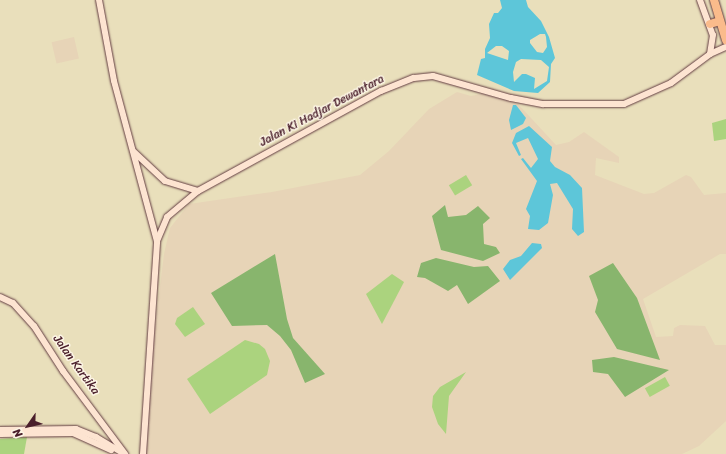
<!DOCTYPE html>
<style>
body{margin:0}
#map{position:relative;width:726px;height:454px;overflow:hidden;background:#e9dfbb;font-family:Sriracha,sans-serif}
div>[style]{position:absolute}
.built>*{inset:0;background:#e7d4b7;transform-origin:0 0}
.green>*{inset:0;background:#abd37e;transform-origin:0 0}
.forest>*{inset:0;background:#88b56d}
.water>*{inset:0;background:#5dc6d9}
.roads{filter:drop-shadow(0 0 1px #623c41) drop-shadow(0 0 1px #623c41)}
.secondary>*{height:6px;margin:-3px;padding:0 3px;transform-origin:3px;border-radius:3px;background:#fde4d1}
.highway>*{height:8px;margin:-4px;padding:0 4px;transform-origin:4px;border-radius:4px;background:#fabb8b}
span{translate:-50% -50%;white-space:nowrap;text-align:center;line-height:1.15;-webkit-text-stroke:3px #fcf5e5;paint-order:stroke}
.street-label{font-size:12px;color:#4a1f2b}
.north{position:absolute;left:8px;top:406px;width:40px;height:40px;-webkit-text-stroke:3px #fcf5e5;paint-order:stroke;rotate:236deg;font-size:11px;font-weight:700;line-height:16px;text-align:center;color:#4a1f2b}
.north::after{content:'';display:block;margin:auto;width:14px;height:18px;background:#4a1f2b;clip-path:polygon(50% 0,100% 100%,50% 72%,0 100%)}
</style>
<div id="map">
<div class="built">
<i style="left:74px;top:37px;width:22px;height:23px;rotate:77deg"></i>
<i style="clip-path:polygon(457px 92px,471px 96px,485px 93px,518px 104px,556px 145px,569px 142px,584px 132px,619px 157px,619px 163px,596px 158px,595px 175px,644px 194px,654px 193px,686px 175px,691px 177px,704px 195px,726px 193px,726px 254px,720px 254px,643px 299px,656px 337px,673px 336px,674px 328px,680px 325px,705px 326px,715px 345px,726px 345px,726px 421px,699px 446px,682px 454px,145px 454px,151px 360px,164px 254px,170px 228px,189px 204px,272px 192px,360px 175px,389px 151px,429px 109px)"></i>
</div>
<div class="green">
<i style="clip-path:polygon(726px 119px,726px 139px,714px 141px,712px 123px)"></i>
<i style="left:466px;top:175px;width:12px;height:20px;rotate:59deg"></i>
<i style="clip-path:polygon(392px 274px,404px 282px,382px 324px,366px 294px)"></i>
<i style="clip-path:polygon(193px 307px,205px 324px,185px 337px,175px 324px,177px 318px)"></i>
<i style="clip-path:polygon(245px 340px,259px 344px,265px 349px,270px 361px,267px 375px,210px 414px,187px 379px)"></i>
<i style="clip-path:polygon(466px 372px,449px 396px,446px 434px,438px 424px,432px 407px,433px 396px,440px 387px)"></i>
<i style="left:665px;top:377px;width:10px;height:23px;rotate:61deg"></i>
<i style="clip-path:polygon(27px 437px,24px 454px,0 454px,0 439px)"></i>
</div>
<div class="forest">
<i style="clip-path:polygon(445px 205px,448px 217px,466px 215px,478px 206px,490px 218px,483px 224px,484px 244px,496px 247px,500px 253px,483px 261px,441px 250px,432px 216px)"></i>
<i style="clip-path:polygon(275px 254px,287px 319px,293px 338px,325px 374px,305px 383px,291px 350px,280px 336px,267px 325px,232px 326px,211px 293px)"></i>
<i style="clip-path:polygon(436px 258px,474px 267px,488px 266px,500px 281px,468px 304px,457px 285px,448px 291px,425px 278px,417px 277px,421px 263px)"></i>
<i style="clip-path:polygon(613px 263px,637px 298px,660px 360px,617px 349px,595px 312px,598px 300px,589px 276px)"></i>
<i style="clip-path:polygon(614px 357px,669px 370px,625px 397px,608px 374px,593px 372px,592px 360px)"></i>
</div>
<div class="water">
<i style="clip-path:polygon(evenodd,500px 0,526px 0,528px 7px,541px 21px,549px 37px,555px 58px,551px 64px,550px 82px,538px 93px,514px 91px,477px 75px,481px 59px,485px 58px,485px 49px,490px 38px,489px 24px,494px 13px,498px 13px,502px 8px,500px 0,540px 34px,545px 34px,546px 37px,547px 47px,543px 53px,537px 52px,530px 43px,530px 40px,540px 34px,500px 0,496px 46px,502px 46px,509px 51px,508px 60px,487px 53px,496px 46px,500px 0,521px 59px,541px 60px,549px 67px,547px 81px,534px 89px,535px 78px,526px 74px,522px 74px,514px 82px,513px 72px,516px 62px,521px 59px)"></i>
<i style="clip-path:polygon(513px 105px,516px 105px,526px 118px,523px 124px,511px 130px,509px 120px)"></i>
<i style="clip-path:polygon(529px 126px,552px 147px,550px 161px,555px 167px,570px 175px,582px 188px,584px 232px,578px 236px,572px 229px,573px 209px,557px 183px,550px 184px,553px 195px,548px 223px,539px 230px,528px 229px,530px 216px,526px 209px,537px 181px,521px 159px,523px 158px,531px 168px,538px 159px,528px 138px,516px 143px,521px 155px,519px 156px,512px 143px,516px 133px)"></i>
<i style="clip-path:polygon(532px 243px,541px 244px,542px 248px,510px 280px,503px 269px,510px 260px,521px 256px)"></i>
</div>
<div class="roads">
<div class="secondary">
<i style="left:99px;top:0;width:82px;rotate:79.5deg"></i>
<i style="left:114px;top:81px;width:166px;rotate:75deg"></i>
<i style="left:700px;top:0;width:37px;rotate:70deg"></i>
<i style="left:713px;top:35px;width:19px;rotate:99deg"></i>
<i style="left:134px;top:152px;width:42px;rotate:43.1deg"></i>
<i style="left:165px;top:181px;width:34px;rotate:17deg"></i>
<i style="left:0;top:297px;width:14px;rotate:25deg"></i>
<i style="left:13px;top:303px;width:31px;rotate:48deg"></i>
<i style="left:34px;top:326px;width:54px;rotate:57.2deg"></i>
<i style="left:63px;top:371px;width:104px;rotate:53.2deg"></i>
<i style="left:0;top:430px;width:76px;rotate:-0.8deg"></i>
<i style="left:76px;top:429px;width:22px;rotate:22deg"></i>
<i style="left:96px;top:437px;width:33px;rotate:31deg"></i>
<i style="left:0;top:434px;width:73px;rotate:-0.8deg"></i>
<i style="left:73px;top:433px;width:42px;rotate:24.1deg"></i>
<i style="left:143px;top:454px;width:213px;rotate:-86.2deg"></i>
<i style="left:157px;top:241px;width:26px;rotate:-67deg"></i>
<i style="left:167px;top:217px;width:40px;rotate:-40deg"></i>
<i style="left:198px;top:191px;width:209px;rotate:-28.7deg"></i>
<i style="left:381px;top:91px;width:35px;rotate:-22deg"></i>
<i style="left:414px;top:78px;width:19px;rotate:-6deg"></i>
<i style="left:433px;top:76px;width:81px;rotate:15.8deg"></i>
<i style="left:511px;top:98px;width:33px;rotate:11deg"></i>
<i style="left:543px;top:104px;width:81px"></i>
<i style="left:624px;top:104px;width:51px;rotate:-24.1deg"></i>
<i style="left:671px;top:83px;width:49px;rotate:-36.6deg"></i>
<i style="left:710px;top:54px;width:17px;rotate:-24deg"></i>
</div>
<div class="highway">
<i style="left:714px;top:0;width:42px;rotate:73.3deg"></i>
<i style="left:710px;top:24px;width:10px;rotate:-17deg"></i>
</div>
</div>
<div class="street-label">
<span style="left:322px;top:111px;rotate:-28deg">Jalan Ki Hadjar Dewantara</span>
<span style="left:76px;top:365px;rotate:54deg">Jalan Kartika</span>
</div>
<div class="north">N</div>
</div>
